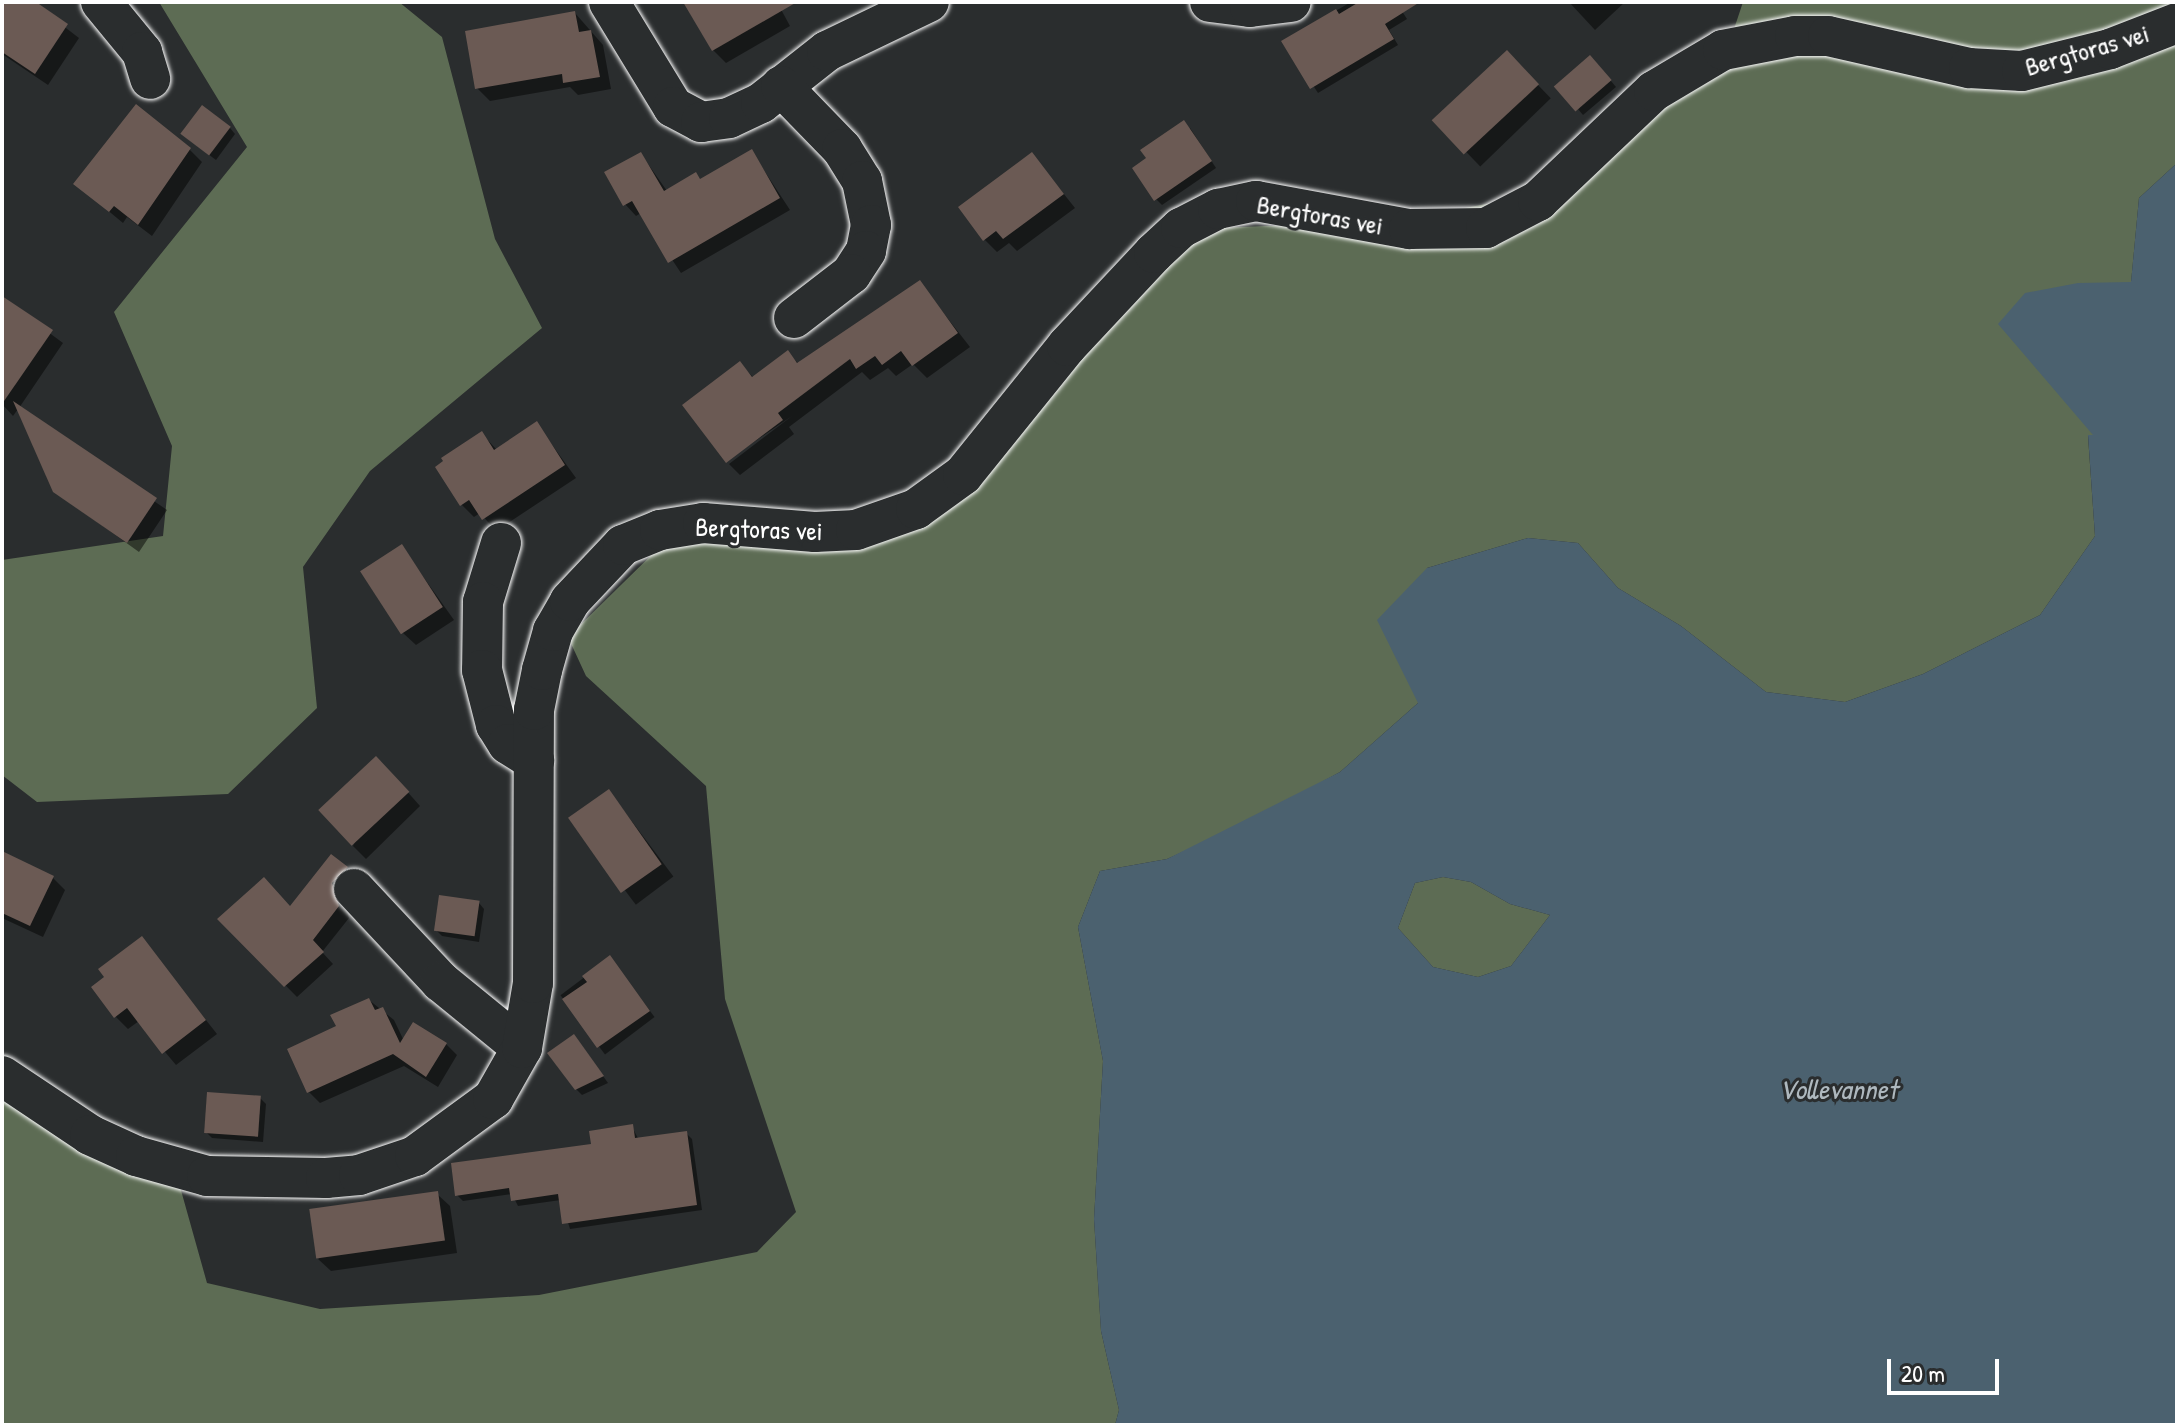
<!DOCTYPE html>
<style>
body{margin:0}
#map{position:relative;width:2179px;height:1427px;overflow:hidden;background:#2a2d2e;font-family:"Patrick Hand",sans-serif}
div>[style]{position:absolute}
.green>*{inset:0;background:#5d6c54}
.water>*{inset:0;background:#4b616f}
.shadow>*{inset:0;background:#0007;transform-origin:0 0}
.building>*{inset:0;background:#6b5a54;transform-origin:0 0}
.roads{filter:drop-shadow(0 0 2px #fff) drop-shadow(0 0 2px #fff)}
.minor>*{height:40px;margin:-20px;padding:0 20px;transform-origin:20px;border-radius:20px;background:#2a2d2e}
span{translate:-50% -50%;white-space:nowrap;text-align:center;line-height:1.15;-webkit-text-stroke:6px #2a2d2e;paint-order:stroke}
.street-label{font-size:26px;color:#fff}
.water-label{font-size:28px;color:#aeb8be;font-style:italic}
.frame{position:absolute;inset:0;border:4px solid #fff;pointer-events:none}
.scale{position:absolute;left:1887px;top:1359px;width:112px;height:36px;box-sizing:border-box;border:4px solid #fff;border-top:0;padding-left:10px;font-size:24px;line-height:28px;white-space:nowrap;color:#fff;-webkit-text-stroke:6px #2a2d2e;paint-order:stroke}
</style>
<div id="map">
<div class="green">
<i style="clip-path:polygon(159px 2px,399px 2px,442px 37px,495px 239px,542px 328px,370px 471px,303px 567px,317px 708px,228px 794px,37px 802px,2px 775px,2px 560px,163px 536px,172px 446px,114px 312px,247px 147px)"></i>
<i style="clip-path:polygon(1743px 2px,2177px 2px,2177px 163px,2139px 198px,2131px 283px,2078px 283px,2094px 435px,2088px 436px,2095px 536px,2040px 615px,1923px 674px,1845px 702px,1766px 692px,1681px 626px,1618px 588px,1578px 543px,1528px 538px,1427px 568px,1418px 703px,1340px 772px,1245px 824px,1167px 859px,1100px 871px,1078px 927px,1103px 1061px,1094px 1219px,1101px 1331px,1119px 1410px,1115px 1425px,2px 1425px,2px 1065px,177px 1176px,207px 1283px,320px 1309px,539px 1295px,757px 1252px,796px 1212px,725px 999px,706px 786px,586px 676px,568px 637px,679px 528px,904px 514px,1192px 229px,1394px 221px,1562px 190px,1728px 47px)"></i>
<i style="clip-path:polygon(1443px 877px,1471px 882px,1510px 904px,1550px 915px,1511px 966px,1478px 977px,1433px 967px,1398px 928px,1415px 883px)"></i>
</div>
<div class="water">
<i style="clip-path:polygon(evenodd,2177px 163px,2177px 1425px,1115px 1425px,1119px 1410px,1101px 1331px,1094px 1219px,1103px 1061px,1078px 927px,1100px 871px,1167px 859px,1340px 772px,1418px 703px,1377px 620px,1427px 568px,1528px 538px,1578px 543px,1618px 588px,1681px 626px,1766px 692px,1845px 702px,1923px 674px,2040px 615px,2095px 536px,2088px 435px,2093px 435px,1998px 324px,2025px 293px,2078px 283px,2131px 282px,2139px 198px,2177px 163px,1443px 877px,1471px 882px,1510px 904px,1550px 915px,1511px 966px,1478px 977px,1433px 967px,1398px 928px,1415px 883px,1443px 877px)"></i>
</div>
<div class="shadow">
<i style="clip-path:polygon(2px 2px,32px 2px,79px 38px,48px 85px,2px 54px)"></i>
<i style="clip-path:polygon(702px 2px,777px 2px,790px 26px,726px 63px,713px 50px)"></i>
<i style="clip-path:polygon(1351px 2px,1396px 2px,1407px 19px,1389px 30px,1398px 45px,1318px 93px,1284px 41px)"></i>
<i style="clip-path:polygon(1569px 2px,1625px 2px,1595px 30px)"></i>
<i style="clip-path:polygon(575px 13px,603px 45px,611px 89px,578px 95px,570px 87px,490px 101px,477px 88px)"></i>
<i style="left:1507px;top:53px;width:63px;height:98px;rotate:46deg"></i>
<i style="clip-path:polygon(1596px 63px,1616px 87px,1583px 115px,1578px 109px)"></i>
<i style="clip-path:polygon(230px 128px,235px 134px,216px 160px,188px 139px)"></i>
<i style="clip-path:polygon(1190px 128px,1216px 168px,1162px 205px,1156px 199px)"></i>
<i style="clip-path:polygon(189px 149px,202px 162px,152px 236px,127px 217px,123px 223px,76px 184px)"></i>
<i style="clip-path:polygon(752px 152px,790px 210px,681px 273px,641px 213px,636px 216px,625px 204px,641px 154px,667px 191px,702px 181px)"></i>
<i style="clip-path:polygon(1032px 154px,1075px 208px,1017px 251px,1009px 243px,997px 252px,984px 239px)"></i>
<i style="clip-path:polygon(920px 283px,970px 347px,927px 378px,913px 364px,896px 376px,888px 368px,870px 380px,862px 372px,789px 427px,794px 434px,740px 475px,729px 464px,792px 416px,726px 461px,740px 364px,754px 378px,787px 353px,799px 364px)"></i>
<i style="clip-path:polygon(2px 298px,63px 343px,19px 408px,167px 510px,139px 552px,54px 491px,18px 409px,13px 416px,2px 404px)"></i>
<i style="clip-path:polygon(537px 424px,576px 478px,496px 531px,480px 513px,474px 517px,461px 504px,481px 433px,497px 450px)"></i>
<i style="clip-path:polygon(402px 547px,454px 620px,416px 645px,403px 633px)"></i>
<i style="clip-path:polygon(389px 771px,420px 806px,366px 859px,353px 846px)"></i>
<i style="left:609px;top:791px;width:107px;height:47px;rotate:53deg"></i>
<i style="clip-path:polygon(2px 853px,52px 877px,65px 890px,43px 937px,2px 918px)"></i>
<i style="clip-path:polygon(346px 869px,357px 879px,342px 895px,349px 918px,322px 952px,333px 964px,297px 997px,220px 919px,291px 909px)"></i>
<i style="clip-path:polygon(479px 903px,484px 909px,479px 942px,442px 936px,436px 930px)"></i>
<i style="clip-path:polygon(142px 939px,217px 1034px,176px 1065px,139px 1021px,128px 1029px,116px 1017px)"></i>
<i style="left:610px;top:958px;width:74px;height:62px;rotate:53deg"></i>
<i style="clip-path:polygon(369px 1000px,394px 1020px,404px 1041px,446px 1044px,457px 1055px,438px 1087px,404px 1066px,320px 1103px,309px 1092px)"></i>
<i style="clip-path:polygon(579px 1042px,608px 1083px,582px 1095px,576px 1089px)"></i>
<i style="clip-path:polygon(260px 1098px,266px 1104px,263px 1142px,212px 1138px,206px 1132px)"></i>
<i style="clip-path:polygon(632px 1127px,639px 1140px,686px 1133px,692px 1139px,702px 1210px,570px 1229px,561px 1200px,518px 1206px,512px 1194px,463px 1201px,457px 1195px,594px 1146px)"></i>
<i style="clip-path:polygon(437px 1194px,450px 1206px,457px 1253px,331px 1271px,318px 1259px)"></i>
</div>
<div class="building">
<i style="clip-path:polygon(2px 2px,36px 2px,68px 24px,35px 74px,2px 52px)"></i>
<i style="clip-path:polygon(683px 2px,797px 2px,712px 51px)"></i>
<i style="clip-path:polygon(1359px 2px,1420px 2px,1385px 24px,1394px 39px,1310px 89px,1281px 41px,1336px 9px,1339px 14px)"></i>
<i style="clip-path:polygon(575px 11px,579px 32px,591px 30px,600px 77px,563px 83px,562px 74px,475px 89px,465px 31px)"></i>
<i style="left:1507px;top:50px;width:47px;height:103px;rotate:47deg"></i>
<i style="left:1590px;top:55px;width:33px;height:48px;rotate:49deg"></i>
<i style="clip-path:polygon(136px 104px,191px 148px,138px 225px,114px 206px,109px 212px,73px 184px)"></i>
<i style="left:202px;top:105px;width:36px;height:36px;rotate:37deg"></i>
<i style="clip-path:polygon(1184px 120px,1212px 161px,1154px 201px,1132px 168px,1146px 158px,1140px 150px)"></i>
<i style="clip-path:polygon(752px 149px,780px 198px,668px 263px,632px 201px,623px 206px,604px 172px,641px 152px,664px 191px,696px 172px,700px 179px)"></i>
<i style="clip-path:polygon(1032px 152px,1064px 194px,1003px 239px,996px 231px,983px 241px,958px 207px)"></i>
<i style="clip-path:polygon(920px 280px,958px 333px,912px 366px,901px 351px,882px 365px,875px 356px,856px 369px,850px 359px,778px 413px,783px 420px,726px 463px,682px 405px,740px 361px,752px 377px,788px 350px,797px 363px)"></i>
<i style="clip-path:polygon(2px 296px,53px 330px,2px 404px)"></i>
<i style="clip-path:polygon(13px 401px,157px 498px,127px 543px,53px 492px)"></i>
<i style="clip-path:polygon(537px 421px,565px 465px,482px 520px,469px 500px,460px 506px,435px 467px,443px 461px,441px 458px,482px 431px,494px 450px)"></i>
<i style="left:402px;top:544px;width:75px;height:50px;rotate:57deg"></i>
<i style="left:376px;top:756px;width:49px;height:79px;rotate:47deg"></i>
<i style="left:609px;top:789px;width:92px;height:50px;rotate:55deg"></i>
<i style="clip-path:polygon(2px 851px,54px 876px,30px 926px,2px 913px)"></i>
<i style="clip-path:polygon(331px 854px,348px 867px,332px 883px,339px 906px,313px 940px,324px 952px,284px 987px,217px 919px,264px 877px,290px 906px)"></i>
<i style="left:439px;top:895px;width:41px;height:36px;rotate:8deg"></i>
<i style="clip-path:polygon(142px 936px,206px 1020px,162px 1054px,127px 1008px,114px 1018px,91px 987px,104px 977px,98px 969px)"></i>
<i style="clip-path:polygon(610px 955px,650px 1011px,597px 1048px,562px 999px,587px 982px,582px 976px)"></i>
<i style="clip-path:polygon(369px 998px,375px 1010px,383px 1007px,400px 1043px,413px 1022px,447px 1043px,426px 1077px,393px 1054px,307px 1093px,287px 1049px,336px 1026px,330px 1015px)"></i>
<i style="clip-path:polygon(574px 1034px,604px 1076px,575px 1090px,547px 1053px)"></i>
<i style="left:207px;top:1092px;width:54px;height:41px;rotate:4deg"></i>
<i style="clip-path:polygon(633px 1124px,635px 1138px,687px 1131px,697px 1205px,562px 1224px,558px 1194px,511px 1201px,509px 1188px,455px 1196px,451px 1163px,591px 1144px,589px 1131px)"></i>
<i style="left:438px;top:1191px;width:50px;height:130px;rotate:82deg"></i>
</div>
<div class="roads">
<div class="minor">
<i style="left:101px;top:2px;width:65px;rotate:50.6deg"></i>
<i style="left:142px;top:52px;width:28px;rotate:73deg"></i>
<i style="left:609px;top:2px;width:123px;rotate:58.6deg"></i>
<i style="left:673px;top:107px;width:32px;rotate:28deg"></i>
<i style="left:701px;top:122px;width:28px;rotate:-8deg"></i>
<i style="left:729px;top:118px;width:35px;rotate:-25deg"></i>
<i style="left:761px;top:103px;width:84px;rotate:-38.2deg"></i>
<i style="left:827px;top:51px;width:113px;rotate:-25.7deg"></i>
<i style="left:1210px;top:2px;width:40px;rotate:7.1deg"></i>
<i style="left:1250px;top:7px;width:41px;rotate:-7deg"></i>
<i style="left:781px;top:86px;width:88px;rotate:45.9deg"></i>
<i style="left:842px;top:149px;width:38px;rotate:58deg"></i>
<i style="left:862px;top:181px;width:45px;rotate:78.4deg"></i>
<i style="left:871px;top:225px;width:26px;rotate:101deg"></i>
<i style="left:866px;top:251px;width:27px;rotate:123deg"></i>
<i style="left:851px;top:274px;width:72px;rotate:142.3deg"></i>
<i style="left:501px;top:543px;width:62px;rotate:107deg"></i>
<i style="left:483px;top:602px;width:68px;rotate:90.8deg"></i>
<i style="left:482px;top:670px;width:57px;rotate:75.7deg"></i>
<i style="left:496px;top:725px;width:22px;rotate:58deg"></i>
<i style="left:508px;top:744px;width:31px;rotate:32deg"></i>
<i style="left:354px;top:889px;width:127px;rotate:46.9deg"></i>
<i style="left:441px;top:982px;width:104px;rotate:39.2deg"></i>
<i style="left:2px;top:1076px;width:106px;rotate:33.8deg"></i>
<i style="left:90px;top:1135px;width:51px;rotate:24.5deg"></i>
<i style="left:136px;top:1156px;width:74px;rotate:15.7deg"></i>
<i style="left:207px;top:1176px;width:119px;rotate:1deg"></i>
<i style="left:326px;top:1178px;width:33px;rotate:-5deg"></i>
<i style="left:359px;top:1175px;width:59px;rotate:-18.7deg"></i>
<i style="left:415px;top:1156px;width:97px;rotate:-36.2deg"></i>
<i style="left:493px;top:1099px;width:59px;rotate:-60.4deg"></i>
<i style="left:522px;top:1048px;width:66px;rotate:-80.4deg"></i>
<i style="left:533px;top:983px;width:273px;rotate:-89.8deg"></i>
<i style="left:534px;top:710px;width:41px;rotate:-78.7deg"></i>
<i style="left:542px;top:670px;width:41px;rotate:-74.2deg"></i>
<i style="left:553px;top:631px;width:34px;rotate:-60deg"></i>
<i style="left:570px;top:601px;width:77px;rotate:-46.6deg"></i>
<i style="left:623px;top:545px;width:40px;rotate:-22deg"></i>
<i style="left:660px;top:530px;width:44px;rotate:-9.2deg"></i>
<i style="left:703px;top:523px;width:112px;rotate:4.6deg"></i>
<i style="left:815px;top:532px;width:41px;rotate:-2.8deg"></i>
<i style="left:856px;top:530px;width:64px;rotate:-19.3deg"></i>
<i style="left:916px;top:509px;width:58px;rotate:-35.9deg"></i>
<i style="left:963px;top:475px;width:166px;rotate:-51.1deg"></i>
<i style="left:1067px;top:346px;width:127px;rotate:-46.9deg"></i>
<i style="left:1154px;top:253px;width:37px;rotate:-43deg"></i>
<i style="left:1181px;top:228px;width:42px;rotate:-27.2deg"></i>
<i style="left:1218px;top:209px;width:39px;rotate:-12deg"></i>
<i style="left:1256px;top:201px;width:156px;rotate:10.4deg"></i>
<i style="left:1409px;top:229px;width:77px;rotate:-0.7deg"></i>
<i style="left:1486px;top:228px;width:59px;rotate:-27.4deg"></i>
<i style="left:1538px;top:201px;width:160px;rotate:-43.5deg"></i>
<i style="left:1654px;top:91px;width:80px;rotate:-30.7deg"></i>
<i style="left:1723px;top:50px;width:73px;rotate:-11deg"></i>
<i style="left:1795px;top:36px;width:33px"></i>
<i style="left:1828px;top:36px;width:145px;rotate:12.8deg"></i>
<i style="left:1969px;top:68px;width:53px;rotate:3.2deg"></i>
<i style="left:2022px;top:71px;width:91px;rotate:-14deg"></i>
<i style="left:2110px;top:49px;width:72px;rotate:-21.2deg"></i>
</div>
</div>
<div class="street-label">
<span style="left:2087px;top:50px;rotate:-16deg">Bergtoras vei</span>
<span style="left:1320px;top:215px;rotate:10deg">Bergtoras vei</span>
<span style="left:759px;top:529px;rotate:2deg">Bergtoras vei</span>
</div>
<div class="water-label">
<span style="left:1838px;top:1089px">Vollevannet</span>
</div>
<div class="frame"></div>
<div class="scale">20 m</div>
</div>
